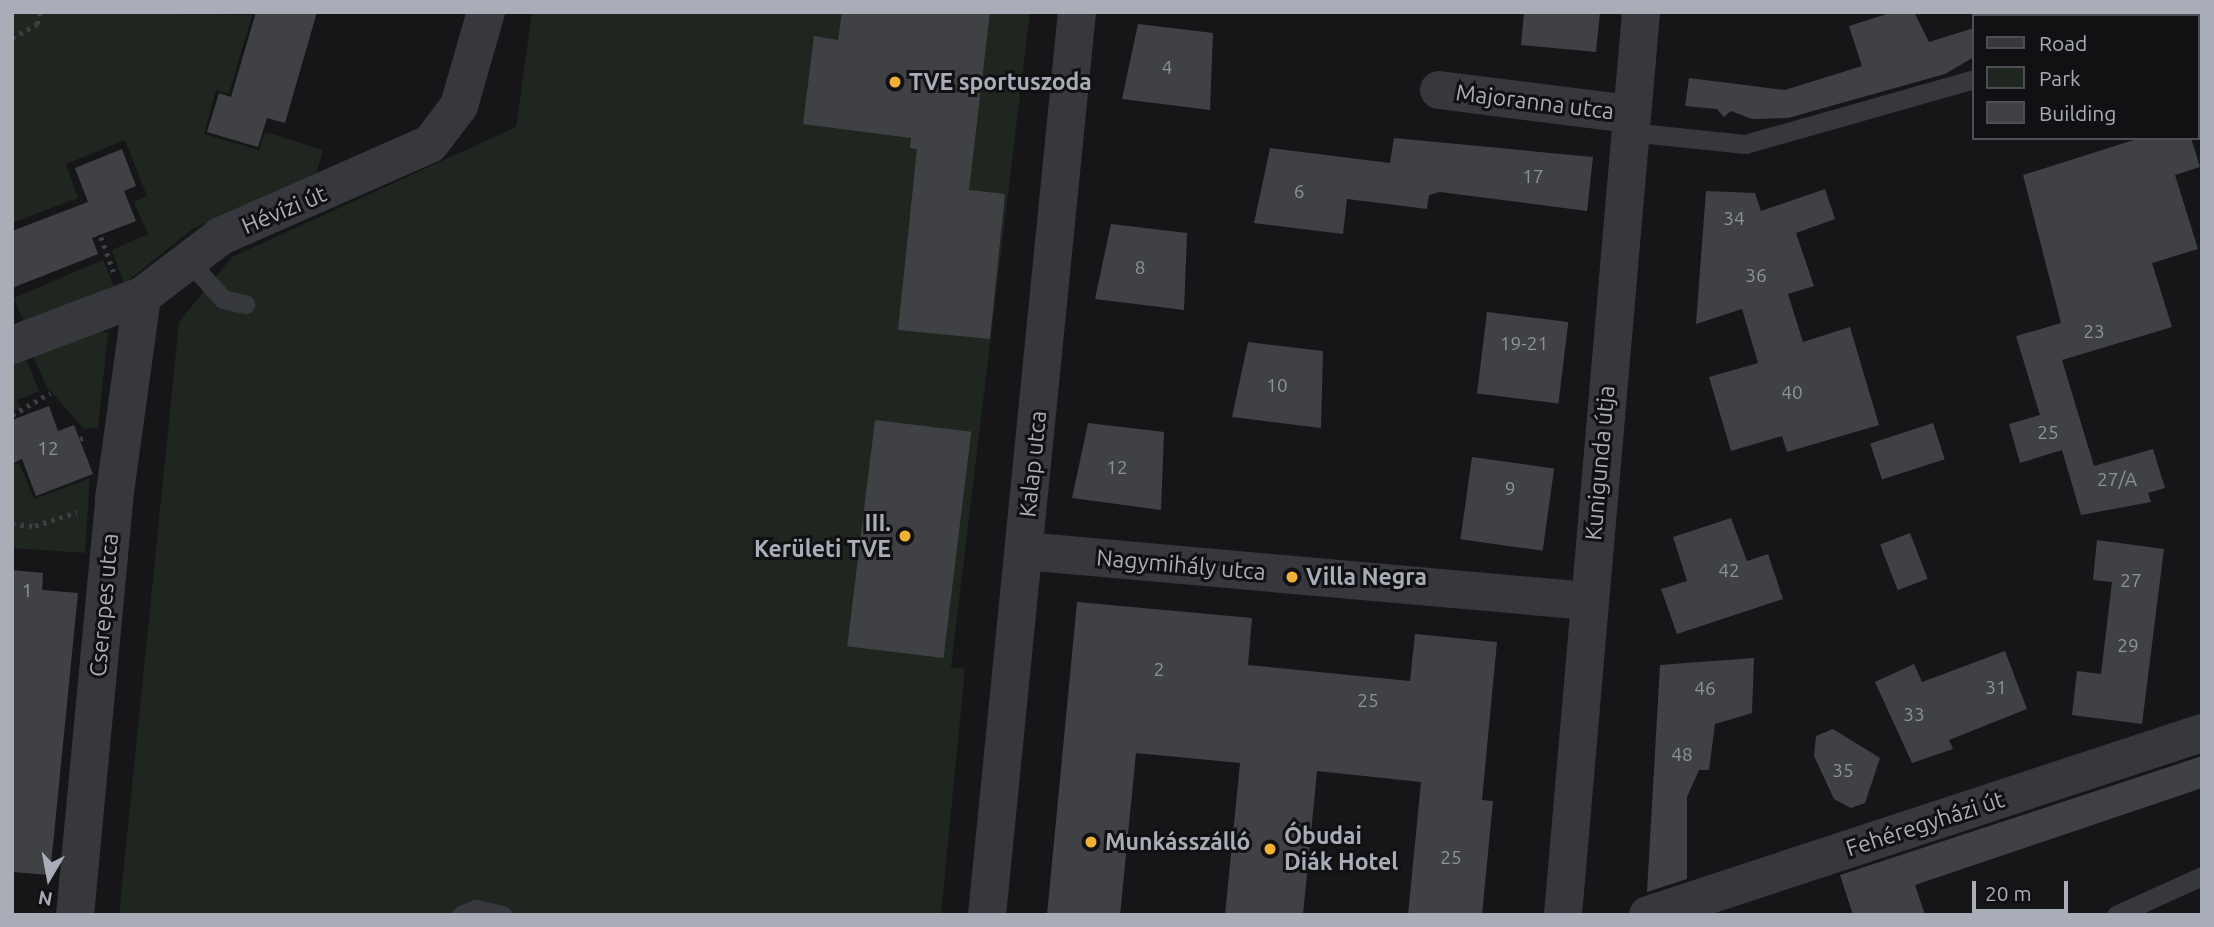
<!DOCTYPE html>
<meta charset="utf-8">
<style>
body{margin:0}
#map{position:relative;width:2214px;height:927px;overflow:hidden;background:#161618;font-family:Ubuntu,sans-serif}
div>[style]{position:absolute}
.green>*{inset:0;background:#1e261f;transform-origin:0 0}
.building>*{inset:0;background:#404145;transform-origin:0 0}
.path>*{height:4.5px;margin-top:-2.25px;transform-origin:0;background:repeating-linear-gradient(90deg,#3d3f44 0 3.5px,transparent 0 8.5px)}
.service>*{height:19px;margin:-9.5px;padding:0 9.5px;transform-origin:9.5px;border-radius:9.5px;background:#37383d}
.minor>*{height:38px;margin:-19px;padding:0 19px;transform-origin:19px;border-radius:19px;background:#37383d}
.dots>*{width:19px;height:19px;translate:-50% -50%;box-sizing:border-box;border:4px solid #111113;border-radius:50%}
span{translate:-50% -50%;white-space:nowrap;text-align:center;line-height:1.15;-webkit-text-stroke:6px #111113;paint-order:stroke}
.number-label{font-size:19px;color:#8e929b}
.number-label span{-webkit-text-stroke-width:0}
.poi-label{font-size:23px;color:#a8adb8;font-weight:700}
.left{translate:0 -50%;text-align:left}
.right{translate:-100% -50%;text-align:right}
.street-label{font-size:23px;color:#a8adb8}
.frame{position:absolute;inset:0;border:14px solid #a8adb8;pointer-events:none}
.legend{position:absolute;left:1972px;top:14px;width:228px;height:126px;box-sizing:border-box;background:#111113;border:2px solid #4d4f55;margin:0;padding:9px 12px;list-style:none;font-size:21px;color:#a8adb8}
.legend li{display:flex;align-items:center;gap:14px;height:35px}
.legend b{width:35px;border:2px solid #4d4f55}
.north{position:absolute;left:14px;top:843px;width:70px;height:70px;-webkit-text-stroke:5px #111113;paint-order:stroke;rotate:190deg;font-size:19px;font-weight:700;line-height:28px;text-align:center;color:#a8adb8}
.north::after{content:'';display:block;margin:auto;width:24px;height:32px;background:#a8adb8;clip-path:polygon(50% 0,100% 100%,50% 72%,0 100%)}
.scale{position:absolute;left:1972px;top:881px;width:96px;height:32px;box-sizing:border-box;border:4px solid #a8adb8;border-top:0;padding-left:9px;font-size:21px;line-height:24px;white-space:nowrap;color:#a8adb8;-webkit-text-stroke:5px #111113;paint-order:stroke}
</style>
<div id="map">
<div class="green">
<i style="clip-path:polygon(12px 12px,252px 15px,229px 94px,216px 90px,204px 134px,259px 150px,265px 132px,323px 150px,315px 178px,194px 228px,124px 284px,112px 250px,148px 234px,134px 202px,147px 196px,125px 140px,66px 164px,78px 198px,12px 223px)"></i>
<i style="clip-path:polygon(532px 12px,1030px 12px,951px 667px,965px 669px,941px 915px,119px 915px,179px 322px,232px 257px,516px 127px)"></i>
<i style="left:103px;top:260px;width:28px;height:97px;rotate:67deg"></i>
<i style="clip-path:polygon(86px 329px,108px 333px,98px 428px,84px 429px,46px 386px,32px 353px)"></i>
<i style="clip-path:polygon(24px 353px,39px 391px,17px 400px,21px 408px,12px 412px,12px 358px)"></i>
<i style="clip-path:polygon(19px 463px,34px 499px,90px 478px,85px 553px,12px 548px,12px 466px)"></i>
</div>
<div class="building">
<i style="clip-path:polygon(256px 12px,317px 12px,285px 123px,267px 118px,258px 147px,207px 132px,219px 93px,231px 97px)"></i>
<i style="clip-path:polygon(842px 12px,990px 12px,969px 190px,1005px 194px,990px 339px,898px 330px,917px 149px,910px 148px,911px 138px,803px 124px,814px 36px,838px 40px)"></i>
<i style="clip-path:polygon(1524px 12px,1600px 12px,1596px 52px,1521px 45px)"></i>
<i style="clip-path:polygon(1893px 12px,1914px 12px,1929px 42px,1974px 28px,1974px 57px,1945px 74px,1788px 118px,1752px 119px,1731px 111px,1724px 117px,1717px 109px,1685px 106px,1689px 78px,1785px 90px,1862px 66px,1849px 26px)"></i>
<i style="clip-path:polygon(1138px 24px,1213px 33px,1210px 110px,1122px 99px)"></i>
<i style="clip-path:polygon(1394px 138px,1593px 157px,1587px 211px,1440px 192px,1429px 195px,1427px 209px,1347px 199px,1343px 234px,1254px 223px,1270px 148px,1390px 163px)"></i>
<i style="clip-path:polygon(2140px 138px,2191px 138px,2200px 167px,2175px 175px,2198px 249px,2152px 263px,2172px 327px,2062px 360px,2094px 466px,2153px 449px,2165px 488px,2148px 493px,2151px 502px,2081px 515px,2062px 450px,2020px 463px,2009px 424px,2040px 415px,2016px 336px,2061px 323px,2023px 175px)"></i>
<i style="clip-path:polygon(122px 149px,136px 186px,124px 191px,136px 221px,92px 238px,98px 254px,12px 288px,12px 231px,88px 202px,75px 168px)"></i>
<i style="clip-path:polygon(1825px 189px,1835px 219px,1796px 233px,1814px 286px,1788px 294px,1803px 342px,1850px 327px,1879px 425px,1787px 452px,1782px 436px,1731px 451px,1709px 377px,1758px 363px,1742px 309px,1696px 324px,1706px 191px,1755px 193px,1761px 211px)"></i>
<i style="clip-path:polygon(1111px 224px,1187px 233px,1184px 310px,1095px 299px)"></i>
<i style="left:1487px;top:312px;width:82px;height:82px;rotate:7deg"></i>
<i style="clip-path:polygon(1248px 342px,1323px 351px,1321px 428px,1232px 417px)"></i>
<i style="clip-path:polygon(49px 406px,58px 431px,74px 425px,93px 474px,36px 496px,22px 459px,12px 464px,12px 420px)"></i>
<i style="left:875px;top:420px;width:97px;height:228px;rotate:7deg"></i>
<i style="clip-path:polygon(1088px 423px,1164px 432px,1161px 510px,1072px 498px)"></i>
<i style="left:1933px;top:423px;width:38px;height:66px;rotate:72deg"></i>
<i style="left:1472px;top:457px;width:83px;height:83px;rotate:8deg"></i>
<i style="clip-path:polygon(1731px 518px,1747px 561px,1768px 554px,1783px 599px,1677px 634px,1661px 589px,1687px 581px,1673px 537px)"></i>
<i style="left:1910px;top:533px;width:49px;height:32px;rotate:69deg"></i>
<i style="clip-path:polygon(2097px 540px,2164px 549px,2142px 724px,2072px 715px,2077px 671px,2101px 674px,2112px 582px,2093px 580px)"></i>
<i style="clip-path:polygon(12px 570px,43px 573px,42px 590px,78px 593px,50px 875px,12px 872px)"></i>
<i style="clip-path:polygon(1077px 602px,1252px 618px,1248px 665px,1410px 681px,1415px 634px,1497px 642px,1482px 800px,1493px 801px,1482px 915px,1408px 915px,1421px 782px,1317px 771px,1303px 915px,1225px 915px,1240px 763px,1136px 753px,1120px 915px,1047px 915px)"></i>
<i style="clip-path:polygon(2005px 651px,2027px 709px,1949px 740px,1953px 749px,1912px 763px,1875px 682px,1914px 664px,1922px 682px)"></i>
<i style="clip-path:polygon(1754px 658px,1752px 713px,1715px 724px,1709px 770px,1699px 770px,1687px 797px,1687px 879px,1647px 892px,1660px 665px)"></i>
<i style="clip-path:polygon(1833px 729px,1880px 758px,1865px 803px,1851px 808px,1834px 799px,1814px 756px,1816px 736px)"></i>
<i style="clip-path:polygon(2202px 756px,2202px 788px,1915px 885px,1925px 915px,1853px 915px,1840px 875px)"></i>
</div>
<div class="path">
<i style="left:12px;top:38px;width:29px;rotate:-29deg"></i>
<i style="left:37px;top:24px;width:12px;rotate:-76deg"></i>
<i style="left:101px;top:237px;width:37px;rotate:70deg"></i>
<i style="left:12px;top:415px;width:44px;rotate:-30.1deg"></i>
<i style="left:80px;top:439px;width:3px;rotate:-18deg"></i>
<i style="left:12px;top:524px;width:23px;rotate:5deg"></i>
<i style="left:35px;top:526px;width:44px;rotate:-18.4deg"></i>
</div>
<div class="service">
<i style="left:2197px;top:16px;width:5px;rotate:-11deg"></i>
<i style="left:1629px;top:132px;width:117px;rotate:5.9deg"></i>
<i style="left:1745px;top:144px;width:238px;rotate:-15.8deg"></i>
<i style="left:186px;top:258px;width:55px;rotate:47.9deg"></i>
<i style="left:223px;top:299px;width:23px;rotate:13deg"></i>
<i style="left:461px;top:915px;width:16px;rotate:-22deg"></i>
<i style="left:476px;top:909px;width:27px;rotate:13deg"></i>
<i style="left:2116px;top:915px;width:94px;rotate:-24.4deg"></i>
</div>
<div class="minor">
<i style="left:1439px;top:90px;width:193px;rotate:7.2deg"></i>
<i style="left:12px;top:345px;width:139px;rotate:-20.7deg"></i>
<i style="left:142px;top:296px;width:99px;rotate:-37.2deg"></i>
<i style="left:221px;top:236px;width:228px;rotate:-23.8deg"></i>
<i style="left:430px;top:144px;width:48px;rotate:-52.7deg"></i>
<i style="left:459px;top:106px;width:98px;rotate:-74deg"></i>
<i style="left:1024px;top:551px;width:566px;rotate:5.07deg"></i>
<i style="left:75px;top:915px;width:418px;rotate:-84.6deg"></i>
<i style="left:114px;top:499px;width:205px;rotate:-82.1deg"></i>
<i style="left:987px;top:915px;width:907px;rotate:-84.31deg"></i>
<i style="left:1563px;top:915px;width:906px;rotate:-85.06deg"></i>
<i style="left:1648px;top:915px;width:583px;rotate:-18.19deg"></i>
</div>
<div class="dots">
<i style="left:895px;top:82px;background:#f2b134"></i>
<i style="left:905px;top:536px;background:#f2b134"></i>
<i style="left:1292px;top:577px;background:#f2b134"></i>
<i style="left:1091px;top:842px;background:#f2b134"></i>
<i style="left:1270px;top:849px;background:#f2b134"></i>
</div>
<div class="number-label">
<span style="left:1167px;top:68px">4</span>
<span style="left:1533px;top:177px">17</span>
<span style="left:1299px;top:192px">6</span>
<span style="left:1734px;top:219px">34</span>
<span style="left:1140px;top:268px">8</span>
<span style="left:1756px;top:276px">36</span>
<span style="left:2094px;top:332px">23</span>
<span style="left:1524px;top:344px">19-21</span>
<span style="left:1277px;top:386px">10</span>
<span style="left:1792px;top:393px">40</span>
<span style="left:2048px;top:433px">25</span>
<span style="left:48px;top:449px">12</span>
<span style="left:1117px;top:468px">12</span>
<span style="left:2117px;top:480px">27/A</span>
<span style="left:1510px;top:489px">9</span>
<span style="left:1729px;top:571px">42</span>
<span style="left:2131px;top:581px">27</span>
<span style="left:27px;top:591px">1</span>
<span style="left:2128px;top:646px">29</span>
<span style="left:1159px;top:670px">2</span>
<span style="left:1996px;top:688px">31</span>
<span style="left:1705px;top:689px">46</span>
<span style="left:1368px;top:701px">25</span>
<span style="left:1914px;top:715px">33</span>
<span style="left:1682px;top:755px">48</span>
<span style="left:1843px;top:771px">35</span>
<span style="left:1451px;top:858px">25</span>
</div>
<div class="poi-label">
<span class="left" style="left:909px;top:82px">TVE sportuszoda</span>
<span class="right" style="left:891px;top:536px">III.<br>Kerületi TVE</span>
<span class="left" style="left:1306px;top:577px">Villa Negra</span>
<span class="left" style="left:1284px;top:849px">Óbudai<br>Diák Hotel</span>
<span class="left" style="left:1105px;top:842px">Munkásszálló</span>
</div>
<div class="street-label">
<span style="left:1535px;top:102px;rotate:7deg">Majoranna utca</span>
<span style="left:284px;top:210px;rotate:-23deg">Hévízi út</span>
<span style="left:1600px;top:463px;rotate:-85deg">Kunigunda útja</span>
<span style="left:1033px;top:464px;rotate:-84deg">Kalap utca</span>
<span style="left:1181px;top:565px;rotate:5deg">Nagymihály utca</span>
<span style="left:104px;top:605px;rotate:-85deg">Cserepes utca</span>
<span style="left:1925px;top:824px;rotate:-18deg">Fehéregyházi út</span>
</div>
<div class="frame"></div>
<ul class="legend">
<li><b style="height:9px;background:#37383d"></b>Road</li>
<li><b style="height:19px;background:#1e261f"></b>Park</li>
<li><b style="height:19px;background:#404145"></b>Building</li>
</ul>
<div class="north">N</div>
<div class="scale">20 m</div>
</div>
